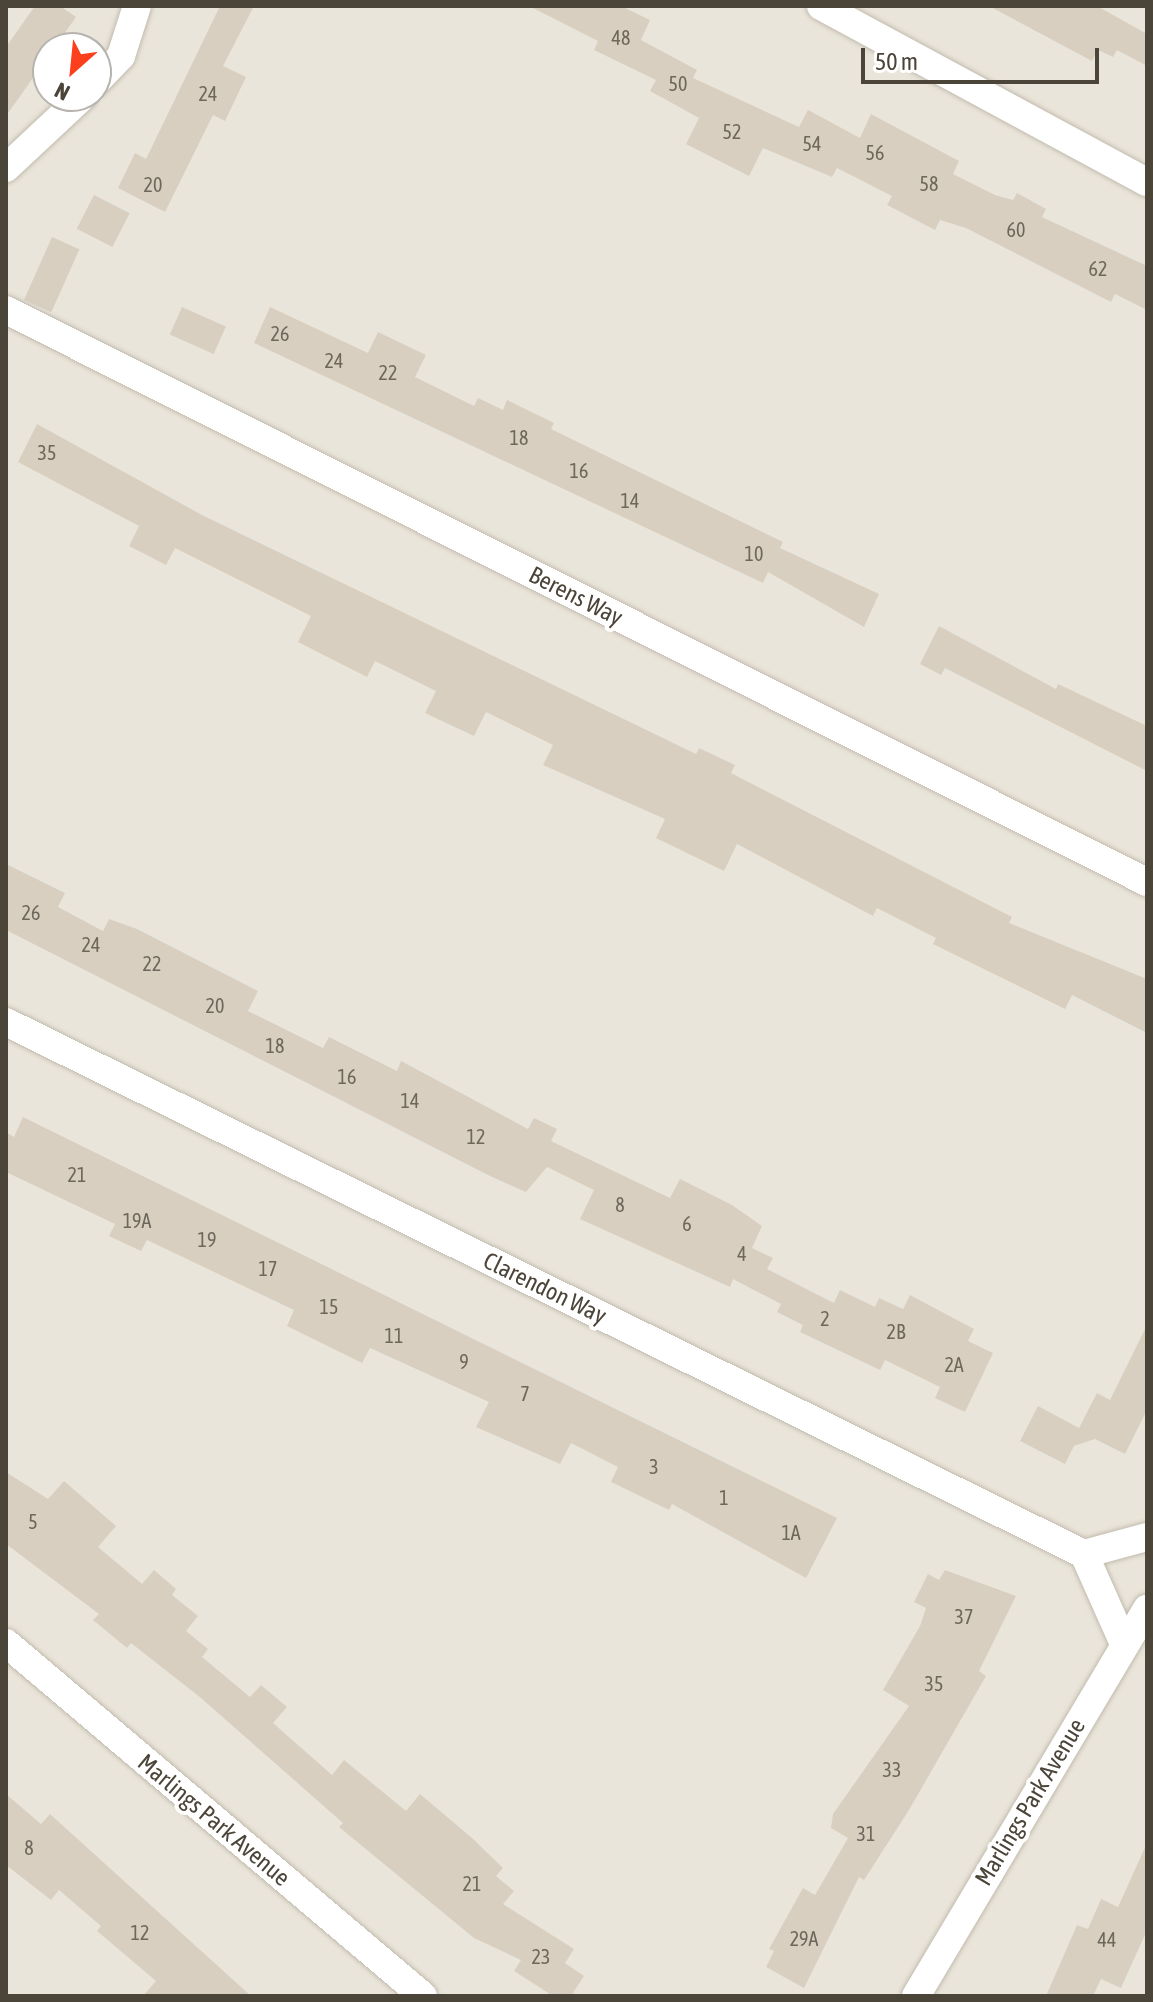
<!DOCTYPE html>
<style>
body{margin:0}
#map{position:relative;width:1153px;height:2002px;overflow:hidden;background:#f6f3ec;font-family:"Asap Condensed",sans-serif}
div>[style]{position:absolute}
.residential>*{inset:0;background:#eae5da}
.building>*{inset:0;background:#d8cfc1;transform-origin:0 0}
.roads{filter:drop-shadow(0 0 2px #c2bbae) drop-shadow(0 0 2px #c2bbae)}
.street>*{height:28px;margin:-14px;padding:0 14px;transform-origin:14px;border-radius:14px;background:#fff}
span{translate:-50% -50%;white-space:nowrap;text-align:center;line-height:1.15;-webkit-text-stroke:8px #fff;paint-order:stroke}
.number-label{font-size:20px;color:#6e675b}
.number-label span{-webkit-text-stroke-width:0}
.street-label{font-size:24px;color:#4b4439}
.frame{position:absolute;inset:0;border:8px solid #4b4439;pointer-events:none}
.north{position:absolute;left:32px;top:32px;width:80px;height:80px;box-sizing:border-box;background:#fff;border:2px solid #b7b4b0;border-radius:50%;rotate:207deg;font-size:22px;font-weight:700;line-height:32px;text-align:center;color:#4b4439}
.north::after{content:'';display:block;margin:auto;width:28px;height:36px;background:#fc3f1d;clip-path:polygon(50% 0,100% 100%,50% 72%,0 100%)}
.scale{position:absolute;left:861px;top:48px;width:238px;height:36px;box-sizing:border-box;border:4px solid #4b4439;border-top:0;padding-left:10px;font-size:24px;line-height:28px;white-space:nowrap;color:#4b4439;-webkit-text-stroke:6px #fff;paint-order:stroke}
</style>
<div id="map">
<div class="residential">
<i style="clip-path:polygon(evenodd,6px 6px,1147px 6px,1147px 1996px,6px 1996px,6px 6px,48px 48px,96px 48px,96px 96px,48px 96px,48px 48px)"></i>
</div>
<div class="building">
<i style="clip-path:polygon(35px 6px,60px 6px,76px 17px,6px 116px,6px 47px)"></i>
<i style="clip-path:polygon(220px 6px,254px 6px,223px 66px,246px 77px,225px 121px,213px 115px,165px 212px,118px 188px,135px 153px,146px 159px)"></i>
<i style="clip-path:polygon(529px 6px,621px 6px,650px 20px,641px 40px,697px 70px,693px 78px,799px 127px,808px 110px,860px 138px,871px 114px,959px 161px,953px 174px,995px 195px,1013px 200px,1017px 193px,1046px 209px,1042px 217px,1147px 266px,1147px 310px,1115px 294px,1111px 302px,966px 228px,940px 220px,935px 230px,887px 205px,892px 196px,837px 168px,832px 177px,763px 148px,749px 176px,686px 144px,699px 118px,650px 91px,656px 80px,594px 50px,598px 41px)"></i>
<i style="clip-path:polygon(989px 6px,1097px 6px,1147px 34px,1147px 66px,1117px 50px,1113px 57px,1098px 50px,1092px 61px)"></i>
<i style="left:94px;top:195px;width:40px;height:38px;rotate:27deg"></i>
<i style="left:52px;top:237px;width:30px;height:69px;rotate:24deg"></i>
<i style="left:182px;top:307px;width:48px;height:30px;rotate:24deg"></i>
<i style="clip-path:polygon(270px 307px,368px 353px,378px 332px,426px 355px,415px 377px,474px 406px,478px 398px,503px 410px,507px 400px,554px 423px,551px 429px,783px 542px,780px 548px,879px 594px,864px 627px,768px 572px,763px 583px,254px 343px)"></i>
<i style="clip-path:polygon(37px 424px,202px 515px,696px 754px,699px 748px,735px 765px,731px 773px,1012px 917px,1009px 923px,1147px 979px,1147px 1033px,1072px 995px,1065px 1009px,933px 944px,936px 938px,877px 908px,873px 916px,737px 844px,724px 871px,656px 838px,665px 819px,543px 765px,553px 745px,486px 712px,474px 736px,425px 713px,436px 691px,375px 661px,367px 677px,298px 642px,311px 616px,175px 548px,166px 565px,129px 546px,139px 526px,18px 462px)"></i>
<i style="clip-path:polygon(939px 626px,1056px 689px,1058px 684px,1147px 726px,1147px 771px,945px 668px,941px 675px,920px 664px)"></i>
<i style="clip-path:polygon(6px 864px,65px 893px,58px 907px,103px 931px,109px 919px,137px 929px,258px 991px,248px 1011px,323px 1048px,329px 1037px,397px 1071px,401px 1061px,528px 1129px,534px 1118px,557px 1129px,551px 1141px,670px 1198px,680px 1179px,732px 1205px,762px 1226px,752px 1248px,773px 1258px,767px 1269px,834px 1303px,840px 1290px,875px 1307px,879px 1298px,903px 1309px,910px 1295px,974px 1329px,968px 1341px,993px 1353px,965px 1412px,935px 1398px,940px 1387px,885px 1360px,880px 1370px,800px 1332px,803px 1325px,777px 1312px,781px 1304px,733px 1279px,730px 1287px,580px 1219px,594px 1190px,547px 1167px,526px 1192px,490px 1176px,6px 930px)"></i>
<i style="clip-path:polygon(23px 1117px,837px 1518px,806px 1578px,672px 1504px,669px 1510px,611px 1482px,618px 1467px,571px 1443px,560px 1464px,476px 1427px,489px 1402px,370px 1348px,362px 1363px,287px 1326px,294px 1310px,147px 1240px,141px 1251px,109px 1236px,115px 1224px,6px 1172px,6px 1132px,14px 1137px)"></i>
<i style="clip-path:polygon(1147px 1325px,1147px 1410px,1125px 1454px,1095px 1439px,1074px 1446px,1065px 1464px,1020px 1441px,1038px 1406px,1079px 1428px,1097px 1393px,1110px 1400px)"></i>
<i style="clip-path:polygon(6px 1472px,48px 1499px,64px 1481px,116px 1526px,98px 1547px,142px 1584px,154px 1570px,176px 1589px,172px 1595px,198px 1616px,186px 1631px,208px 1649px,202px 1657px,250px 1697px,261px 1685px,287px 1707px,273px 1723px,332px 1775px,344px 1760px,406px 1811px,420px 1794px,472px 1838px,503px 1868px,496px 1876px,514px 1891px,503px 1904px,574px 1949px,565px 1963px,584px 1976px,571px 1996px,553px 1996px,514px 1971px,521px 1960px,474px 1938px,339px 1827px,343px 1823px,201px 1698px,131px 1643px,127px 1648px,93px 1620px,99px 1614px,6px 1544px)"></i>
<i style="clip-path:polygon(945px 1570px,1016px 1596px,979px 1671px,986px 1676px,909px 1810px,864px 1880px,859px 1877px,804px 1988px,766px 1967px,774px 1951px,769px 1949px,803px 1888px,815px 1895px,848px 1838px,831px 1828px,833px 1814px,909px 1706px,883px 1690px,920px 1626px,926px 1608px,914px 1602px,928px 1574px,939px 1580px)"></i>
<i style="clip-path:polygon(6px 1794px,41px 1824px,50px 1814px,251px 1996px,143px 1996px,156px 1981px,97px 1931px,101px 1926px,59px 1890px,51px 1900px,6px 1865px)"></i>
<i style="clip-path:polygon(1147px 1843px,1147px 1930px,1121px 1988px,1101px 1979px,1093px 1996px,1046px 1996px,1077px 1925px,1088px 1929px,1101px 1899px,1118px 1907px)"></i>
</div>
<div class="roads">
<div class="street">
<i style="left:821px;top:6px;width:370px;rotate:28.4deg"></i>
<i style="left:96px;top:82px;width:36px;rotate:-46deg"></i>
<i style="left:121px;top:56px;width:52px;rotate:-72.3deg"></i>
<i style="left:6px;top:168px;width:105px;rotate:-43.1deg"></i>
<i style="left:6px;top:310px;width:1276px;rotate:26.63deg"></i>
<i style="left:6px;top:1022px;width:1202px;rotate:26.27deg"></i>
<i style="left:1084px;top:1554px;width:98px;rotate:66deg"></i>
<i style="left:1084px;top:1554px;width:65px;rotate:-15.1deg"></i>
<i style="left:6px;top:1643px;width:546px;rotate:40.25deg"></i>
<i style="left:916px;top:1996px;width:451px;rotate:-59.2deg"></i>
</div>
</div>
<div class="number-label">
<span style="left:621px;top:37px">48</span>
<span style="left:678px;top:83px">50</span>
<span style="left:208px;top:93px">24</span>
<span style="left:732px;top:131px">52</span>
<span style="left:812px;top:143px">54</span>
<span style="left:875px;top:152px">56</span>
<span style="left:929px;top:183px">58</span>
<span style="left:153px;top:184px">20</span>
<span style="left:1016px;top:229px">60</span>
<span style="left:1098px;top:268px">62</span>
<span style="left:280px;top:333px">26</span>
<span style="left:334px;top:360px">24</span>
<span style="left:388px;top:372px">22</span>
<span style="left:519px;top:437px">18</span>
<span style="left:47px;top:452px">35</span>
<span style="left:579px;top:470px">16</span>
<span style="left:630px;top:500px">14</span>
<span style="left:754px;top:553px">10</span>
<span style="left:31px;top:912px">26</span>
<span style="left:91px;top:944px">24</span>
<span style="left:152px;top:963px">22</span>
<span style="left:215px;top:1005px">20</span>
<span style="left:275px;top:1045px">18</span>
<span style="left:347px;top:1076px">16</span>
<span style="left:410px;top:1100px">14</span>
<span style="left:476px;top:1136px">12</span>
<span style="left:77px;top:1174px">21</span>
<span style="left:620px;top:1204px">8</span>
<span style="left:137px;top:1220px">19A</span>
<span style="left:687px;top:1223px">6</span>
<span style="left:207px;top:1239px">19</span>
<span style="left:742px;top:1253px">4</span>
<span style="left:268px;top:1268px">17</span>
<span style="left:329px;top:1306px">15</span>
<span style="left:825px;top:1318px">2</span>
<span style="left:896px;top:1331px">2B</span>
<span style="left:394px;top:1335px">11</span>
<span style="left:464px;top:1361px">9</span>
<span style="left:954px;top:1364px">2A</span>
<span style="left:525px;top:1393px">7</span>
<span style="left:654px;top:1466px">3</span>
<span style="left:724px;top:1497px">1</span>
<span style="left:33px;top:1521px">5</span>
<span style="left:791px;top:1532px">1A</span>
<span style="left:964px;top:1616px">37</span>
<span style="left:934px;top:1683px">35</span>
<span style="left:892px;top:1769px">33</span>
<span style="left:866px;top:1833px">31</span>
<span style="left:29px;top:1847px">8</span>
<span style="left:472px;top:1883px">21</span>
<span style="left:140px;top:1932px">12</span>
<span style="left:804px;top:1938px">29A</span>
<span style="left:1107px;top:1939px">44</span>
<span style="left:541px;top:1956px">23</span>
</div>
<div class="street-label">
<span style="left:576px;top:596px;rotate:27deg">Berens Way</span>
<span style="left:545px;top:1288px;rotate:26deg">Clarendon Way</span>
<span style="left:1030px;top:1802px;rotate:-59deg">Marlings Park Avenue</span>
<span style="left:214px;top:1820px;rotate:40deg">Marlings Park Avenue</span>
</div>
<div class="frame"></div>
<div class="north">N</div>
<div class="scale">50 m</div>
</div>
